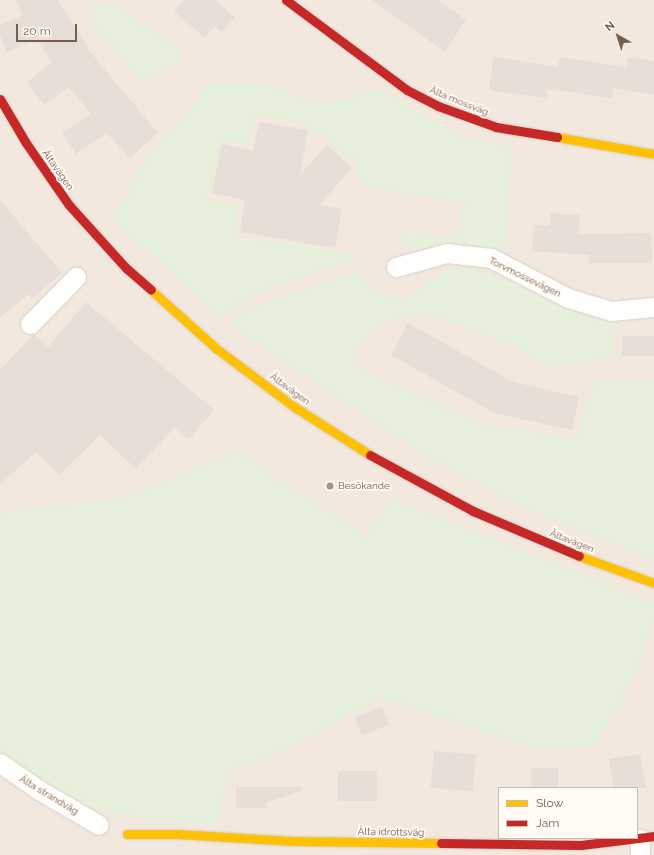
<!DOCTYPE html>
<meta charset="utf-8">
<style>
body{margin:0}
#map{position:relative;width:654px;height:855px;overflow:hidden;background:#f9f5f0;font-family:Raleway,sans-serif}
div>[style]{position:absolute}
.residential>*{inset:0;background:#f2e8de}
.green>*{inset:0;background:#e7f0db}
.building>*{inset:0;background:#e6ded7;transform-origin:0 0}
.roads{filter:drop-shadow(0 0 1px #d7d1cb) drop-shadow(0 0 1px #d7d1cb)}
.street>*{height:19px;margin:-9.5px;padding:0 9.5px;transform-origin:9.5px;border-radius:9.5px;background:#fefefd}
.slow>*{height:9px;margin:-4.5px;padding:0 4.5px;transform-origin:4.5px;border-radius:4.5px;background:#ffc107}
.jam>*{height:9px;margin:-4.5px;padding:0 4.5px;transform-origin:4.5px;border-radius:4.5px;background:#c62828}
.dots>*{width:11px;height:11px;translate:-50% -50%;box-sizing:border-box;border:2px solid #fffaf3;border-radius:50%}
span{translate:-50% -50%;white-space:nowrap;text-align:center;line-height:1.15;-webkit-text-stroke:3.5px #fffaf3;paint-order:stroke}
.street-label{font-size:10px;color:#7a5c4d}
.poi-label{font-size:10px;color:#7a5c4d}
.left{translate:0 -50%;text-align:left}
.legend{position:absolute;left:498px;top:787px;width:140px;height:52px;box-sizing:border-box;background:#fffaf3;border:1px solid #cabbb1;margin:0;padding:5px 7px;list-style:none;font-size:12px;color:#7a5c4d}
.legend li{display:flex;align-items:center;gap:8px;height:20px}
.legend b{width:20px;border:1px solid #cabbb1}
.north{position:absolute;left:598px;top:16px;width:40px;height:40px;-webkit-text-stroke:3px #fffaf3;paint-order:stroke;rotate:321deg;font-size:11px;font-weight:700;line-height:16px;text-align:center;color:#7a5c4d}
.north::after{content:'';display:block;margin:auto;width:14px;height:18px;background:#7a5c4d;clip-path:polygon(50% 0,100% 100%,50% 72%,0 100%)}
.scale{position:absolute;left:16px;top:24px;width:61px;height:18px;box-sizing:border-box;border:2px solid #7a5c4d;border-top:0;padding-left:5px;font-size:12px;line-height:14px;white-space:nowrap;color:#7a5c4d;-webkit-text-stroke:3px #fffaf3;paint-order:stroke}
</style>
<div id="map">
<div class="residential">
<i style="clip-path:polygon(evenodd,0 0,654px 0,654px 855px,0 855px,0 0,499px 788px,637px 788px,637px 838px,499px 838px,499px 788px)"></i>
</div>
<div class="green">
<i style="clip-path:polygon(111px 1px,181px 52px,181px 62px,140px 82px,93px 23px,92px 12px,96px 7px)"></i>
<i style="clip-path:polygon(213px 82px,259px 83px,317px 103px,336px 101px,379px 89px,466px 138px,512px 147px,505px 254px,456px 246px,411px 249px,404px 244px,400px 235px,409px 230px,455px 238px,465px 203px,374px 188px,359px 179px,355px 161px,306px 124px,257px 114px,247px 145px,221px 139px,207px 199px,238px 206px,234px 237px,342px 251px,363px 256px,271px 287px,232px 307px,220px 319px,111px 217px,129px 194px,147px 157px)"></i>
<i style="clip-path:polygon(463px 267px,507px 279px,565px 309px,614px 322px,613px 357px,548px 367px,515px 347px,423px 312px,382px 322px,353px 352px,353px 365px,478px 423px,576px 439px,594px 381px,654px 381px,654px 560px,519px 505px,426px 456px,232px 327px,239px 314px,246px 310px,359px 271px,372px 286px,389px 298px,400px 300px,417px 291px,445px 268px)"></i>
<i style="clip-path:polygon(239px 450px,268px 473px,367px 537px,392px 499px,654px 603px,654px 616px,637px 672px,595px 746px,537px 749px,381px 697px,294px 746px,228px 771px,218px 825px,139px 818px,78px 803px,0 758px,0 513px,125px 497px)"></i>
</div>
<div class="building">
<i style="clip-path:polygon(16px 0,58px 0,88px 47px,87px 48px,158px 133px,130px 158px,107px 133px,76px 154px,62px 133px,91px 114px,69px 87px,44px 105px,27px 82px,52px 62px,36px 39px,7px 52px,0 36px,0 25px,23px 15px)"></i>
<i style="clip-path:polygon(184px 0,215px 0,235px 17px,222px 32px,215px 26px,205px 38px,174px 11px)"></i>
<i style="clip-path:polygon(372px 0,438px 0,466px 20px,445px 52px)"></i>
<i style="clip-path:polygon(493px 57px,558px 67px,560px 57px,626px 67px,628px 57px,654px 61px,654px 95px,614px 88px,612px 98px,547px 89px,546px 98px,489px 90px)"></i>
<i style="clip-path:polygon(259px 122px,308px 130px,300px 175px,327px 145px,352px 168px,319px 205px,342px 209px,335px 248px,240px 232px,245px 200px,212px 193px,222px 144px,253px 151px)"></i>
<i style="clip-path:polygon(0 200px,62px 273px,32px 298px,29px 294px,0 317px)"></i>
<i style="clip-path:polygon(550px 213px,580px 215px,578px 234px,651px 233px,652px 263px,589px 263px,589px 255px,532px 251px,534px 225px,550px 226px)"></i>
<i style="clip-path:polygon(86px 302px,214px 410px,189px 439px,175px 427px,136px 469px,100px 435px,59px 475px,36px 452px,0 484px,0 370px,34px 334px,48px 347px)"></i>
<i style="clip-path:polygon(408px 323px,513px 382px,579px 397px,572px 430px,494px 413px,391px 355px)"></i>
<i style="left:654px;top:336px;width:20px;height:32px;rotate:90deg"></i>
<i style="left:382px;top:707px;width:19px;height:29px;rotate:69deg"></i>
<i style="left:434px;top:751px;width:42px;height:37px;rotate:5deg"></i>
<i style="clip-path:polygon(640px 754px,646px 788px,614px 788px,609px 759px)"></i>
<i style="left:531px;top:768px;width:27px;height:20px"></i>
<i style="left:377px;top:771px;width:30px;height:39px;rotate:90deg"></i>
<i style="clip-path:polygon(236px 787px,302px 787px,302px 791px,267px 802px,267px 808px,236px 808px)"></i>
</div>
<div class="roads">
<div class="street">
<i style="left:396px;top:267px;width:53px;rotate:-15.4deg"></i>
<i style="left:447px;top:253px;width:44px;rotate:6.5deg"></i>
<i style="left:491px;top:258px;width:87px;rotate:27.5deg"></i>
<i style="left:568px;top:298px;width:45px;rotate:16.8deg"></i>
<i style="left:611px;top:311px;width:43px;rotate:-5.3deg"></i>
<i style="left:30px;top:324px;width:66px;rotate:-45.6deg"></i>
<i style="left:0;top:763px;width:47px;rotate:34.7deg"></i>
<i style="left:39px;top:790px;width:69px;rotate:30.3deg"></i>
<i style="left:640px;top:839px;width:16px;rotate:90deg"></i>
</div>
<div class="slow">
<i style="left:557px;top:137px;width:98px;rotate:9.9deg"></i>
<i style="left:151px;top:290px;width:89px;rotate:41.8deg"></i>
<i style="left:217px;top:349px;width:99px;rotate:36.8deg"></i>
<i style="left:296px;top:408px;width:88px;rotate:32.4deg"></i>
<i style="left:579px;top:556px;width:80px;rotate:19.8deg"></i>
<i style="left:127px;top:834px;width:50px"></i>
<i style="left:177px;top:834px;width:116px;rotate:3.5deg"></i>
<i style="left:293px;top:841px;width:148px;rotate:0.8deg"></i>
</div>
<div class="jam">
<i style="left:286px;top:0;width:151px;rotate:36.6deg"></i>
<i style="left:407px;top:90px;width:35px;rotate:27deg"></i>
<i style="left:438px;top:106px;width:62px;rotate:19.9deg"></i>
<i style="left:496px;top:127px;width:62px;rotate:9.3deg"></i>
<i style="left:0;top:99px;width:51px;rotate:59.4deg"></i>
<i style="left:26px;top:143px;width:75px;rotate:55.3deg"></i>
<i style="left:69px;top:205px;width:85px;rotate:47.9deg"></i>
<i style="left:126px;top:268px;width:33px;rotate:41deg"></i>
<i style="left:370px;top:455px;width:117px;rotate:28.5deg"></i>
<i style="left:473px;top:511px;width:115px;rotate:23deg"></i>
<i style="left:441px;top:843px;width:140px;rotate:0.8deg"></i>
<i style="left:581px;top:845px;width:74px;rotate:-7deg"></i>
</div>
</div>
<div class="dots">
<i style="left:330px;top:486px;background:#a69286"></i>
</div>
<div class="street-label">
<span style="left:459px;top:101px;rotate:22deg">Älta mossväg</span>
<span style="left:58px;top:170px;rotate:55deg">Ältavägen</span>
<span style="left:525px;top:277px;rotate:26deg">Torvmossevägen</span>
<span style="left:290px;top:389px;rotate:36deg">Ältavägen</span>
<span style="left:572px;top:541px;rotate:21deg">Ältavägen</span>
<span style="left:49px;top:795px;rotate:31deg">Älta strandväg</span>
<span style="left:391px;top:832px;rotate:1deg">Älta idrottsväg</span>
</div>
<div class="poi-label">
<span class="left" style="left:338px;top:486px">Besökande</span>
</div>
<ul class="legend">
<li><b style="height:5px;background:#ffc107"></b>Slow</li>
<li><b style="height:5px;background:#c62828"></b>Jam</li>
</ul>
<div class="north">N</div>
<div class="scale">20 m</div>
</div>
